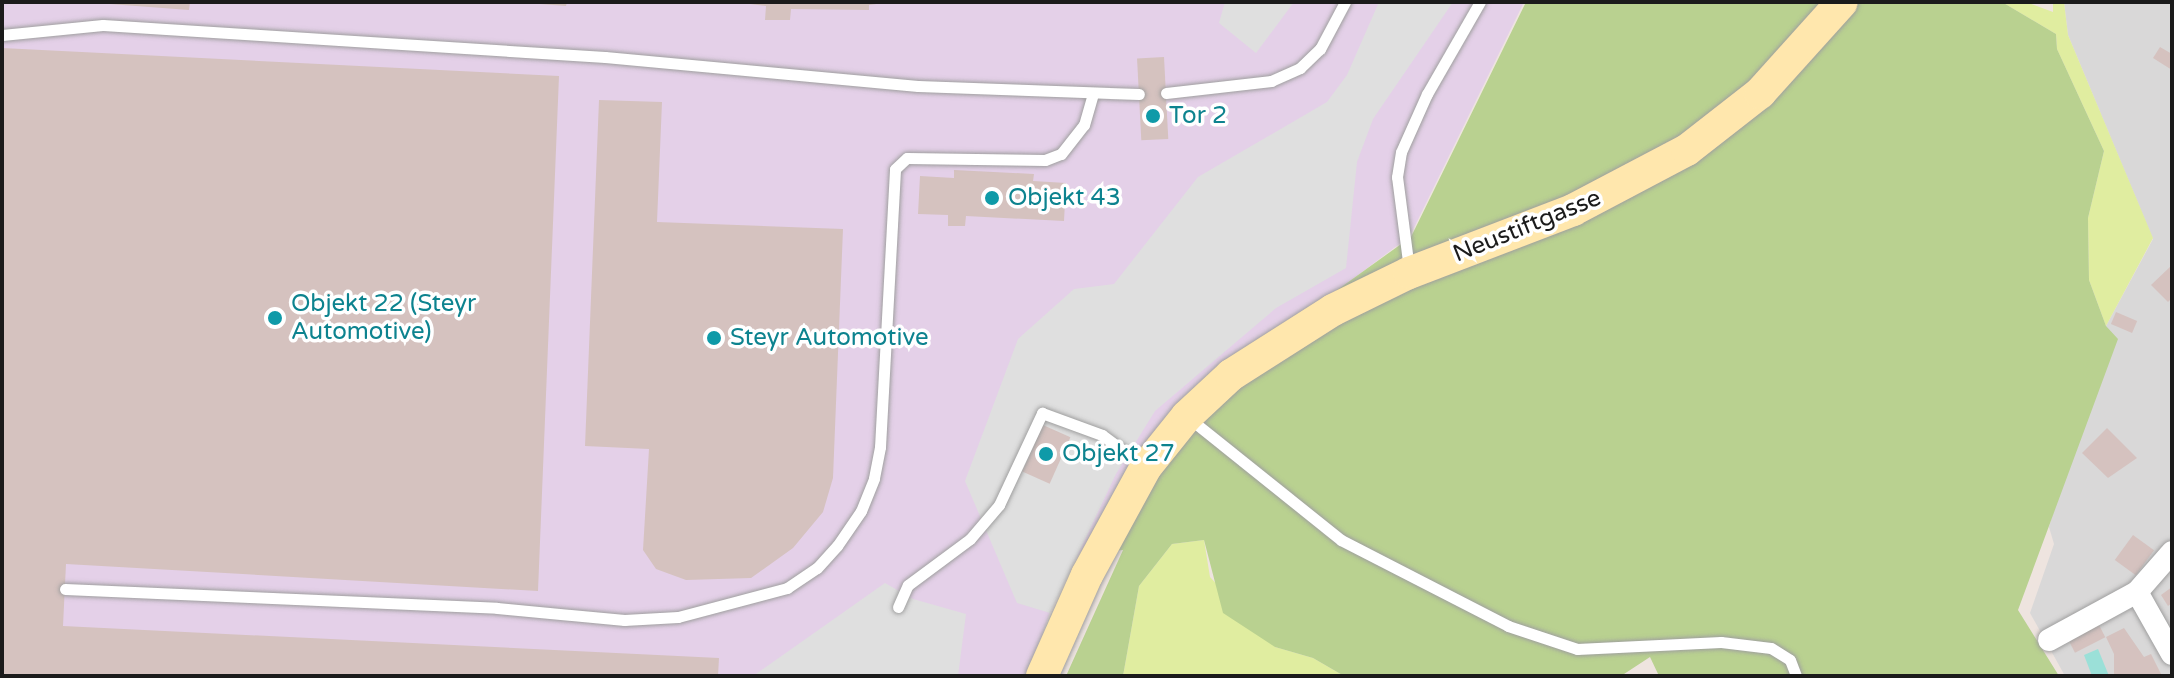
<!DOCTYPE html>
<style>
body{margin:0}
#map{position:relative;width:2174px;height:678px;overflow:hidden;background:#eee4df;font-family:"Varela Round",sans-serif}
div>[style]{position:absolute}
.residential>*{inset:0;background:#d9d8d8}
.industrial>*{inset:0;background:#e4d0e8}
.grass>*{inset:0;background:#e0eda0}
.forest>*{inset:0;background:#b9d190}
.parking>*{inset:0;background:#dfdfdf}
.water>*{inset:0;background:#9be0d8}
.building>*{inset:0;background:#d5c2bf;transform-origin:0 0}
.roads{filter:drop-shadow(0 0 2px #9f9f9f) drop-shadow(0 0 2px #9f9f9f)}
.lane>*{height:11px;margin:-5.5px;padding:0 5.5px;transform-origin:5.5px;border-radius:5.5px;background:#fff}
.street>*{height:22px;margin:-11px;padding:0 11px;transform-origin:11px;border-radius:11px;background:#fff}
.secondary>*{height:32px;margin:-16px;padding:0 16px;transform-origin:16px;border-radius:16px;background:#ffe7ad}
.dots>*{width:22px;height:22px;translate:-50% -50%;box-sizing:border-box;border:4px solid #fff;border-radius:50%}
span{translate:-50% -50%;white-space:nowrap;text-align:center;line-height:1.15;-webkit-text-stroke:7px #fff;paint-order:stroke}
.culture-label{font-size:24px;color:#0d838f}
.left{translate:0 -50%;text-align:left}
.street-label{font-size:24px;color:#1b1b1b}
.frame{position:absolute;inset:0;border:4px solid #1b1b1b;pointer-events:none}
</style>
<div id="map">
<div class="residential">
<i style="clip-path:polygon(2064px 2px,2172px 2px,2172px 676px,2065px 676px,2030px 613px,2054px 544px,2049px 527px,2106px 326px,2153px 239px,2068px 35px)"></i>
</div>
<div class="industrial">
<i style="clip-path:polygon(2px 2px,1524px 2px,1410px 236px,1174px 413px,1061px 581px,1028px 676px,2px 676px)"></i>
</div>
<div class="grass">
<i style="clip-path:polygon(2002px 2px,2026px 2px,2053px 12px,2053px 2px,2064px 2px,2068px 35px,2153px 238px,2106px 326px,2089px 280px,2088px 218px,2104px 151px,2057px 49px,2056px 34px)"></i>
<i style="clip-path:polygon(1204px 540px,1210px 577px,1275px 647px,1313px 658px,1344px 676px,1123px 676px,1139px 586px,1172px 544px)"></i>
</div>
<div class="forest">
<i style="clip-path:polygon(1526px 2px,2002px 2px,2056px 34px,2057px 49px,2104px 151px,2088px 218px,2089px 280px,2106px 326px,2118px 339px,2018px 610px,2059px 676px,1659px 676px,1650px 657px,1621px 676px,1344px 676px,1313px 658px,1275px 647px,1223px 613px,1204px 540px,1172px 544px,1139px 586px,1123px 676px,1066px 676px,1123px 550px,1088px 553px,1181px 402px,1411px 237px)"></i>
</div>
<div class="parking">
<i style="clip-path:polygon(1225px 2px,1294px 2px,1256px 53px,1219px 23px)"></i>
<i style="clip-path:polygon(1379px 2px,1453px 2px,1373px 119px,1357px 162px,1346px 268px,1276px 308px,1155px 411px,1116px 474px,1050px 613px,1017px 603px,965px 481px,1018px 339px,1074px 289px,1114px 284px,1198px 177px,1327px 102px,1347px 75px)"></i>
<i style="clip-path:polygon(885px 583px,913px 599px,966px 614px,958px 676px,753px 676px)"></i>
</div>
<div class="water">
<i style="clip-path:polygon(2098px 649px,2109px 676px,2092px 676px,2084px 655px)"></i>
</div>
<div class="building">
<i style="clip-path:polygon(83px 2px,190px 2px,189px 10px)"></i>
<i style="clip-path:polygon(540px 2px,567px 2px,566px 6px,540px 4px)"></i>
<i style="clip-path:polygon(734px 2px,892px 2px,869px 5px,869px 10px,791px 9px,790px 20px,765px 20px,766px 6px)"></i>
<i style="clip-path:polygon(2160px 47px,2172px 54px,2172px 70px,2153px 58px)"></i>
<i style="clip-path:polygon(2px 48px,559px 76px,538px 591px,66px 564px,63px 626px,719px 658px,718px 676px,2px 676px)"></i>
<i style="left:1164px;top:57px;width:82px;height:27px;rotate:87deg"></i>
<i style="clip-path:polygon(599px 100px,662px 102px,657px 222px,843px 229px,833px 478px,823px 512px,793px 548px,751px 578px,686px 580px,656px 569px,643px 550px,649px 449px,585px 446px)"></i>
<i style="clip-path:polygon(954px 170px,1034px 174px,1033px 181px,1066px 183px,1064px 221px,966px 216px,965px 226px,948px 226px,948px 215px,918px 214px,920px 176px,954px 178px)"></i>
<i style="clip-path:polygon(2172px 265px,2172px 298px,2168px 302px,2151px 285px)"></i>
<i style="left:2116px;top:312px;width:23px;height:13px;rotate:23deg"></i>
<i style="left:1043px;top:425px;width:30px;height:51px;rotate:24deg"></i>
<i style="clip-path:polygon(2107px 428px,2137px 458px,2108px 478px,2082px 453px)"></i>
<i style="left:2133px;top:535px;width:26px;height:31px;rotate:36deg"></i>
<i style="clip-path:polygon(2172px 587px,2172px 603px,2168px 606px,2161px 595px)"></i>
<i style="left:2098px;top:623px;width:16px;height:34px;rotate:63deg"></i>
<i style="clip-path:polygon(2124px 628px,2144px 657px,2151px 654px,2162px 676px,2114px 676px,2114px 654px,2106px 637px)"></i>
</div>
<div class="roads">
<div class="lane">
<i style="left:2px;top:35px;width:101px;rotate:-5.7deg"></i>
<i style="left:103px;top:25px;width:503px;rotate:3.65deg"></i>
<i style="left:605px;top:57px;width:314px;rotate:5.3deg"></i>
<i style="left:918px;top:86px;width:221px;rotate:2.1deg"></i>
<i style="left:1166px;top:93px;width:106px;rotate:-6.5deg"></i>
<i style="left:1271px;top:81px;width:32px;rotate:-24deg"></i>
<i style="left:1300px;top:68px;width:28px;rotate:-44deg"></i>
<i style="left:1320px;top:49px;width:53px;rotate:-62deg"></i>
<i style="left:1409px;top:269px;width:93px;rotate:-97.4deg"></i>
<i style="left:1397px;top:177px;width:25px;rotate:-81deg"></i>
<i style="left:1401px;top:152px;width:64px;rotate:-65.9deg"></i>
<i style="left:1427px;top:94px;width:106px;rotate:-60.1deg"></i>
<i style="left:1190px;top:419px;width:193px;rotate:38.7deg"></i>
<i style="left:1341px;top:540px;width:188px;rotate:27.2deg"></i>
<i style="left:1508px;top:626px;width:73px;rotate:18.4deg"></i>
<i style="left:1577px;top:649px;width:144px;rotate:-2.8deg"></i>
<i style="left:1721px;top:642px;width:50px;rotate:6.8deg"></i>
<i style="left:1771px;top:648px;width:22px;rotate:32deg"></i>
<i style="left:1790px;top:660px;width:17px;rotate:69deg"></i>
<i style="left:65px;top:589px;width:432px;rotate:2.5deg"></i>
<i style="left:497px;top:608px;width:128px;rotate:5.4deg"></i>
<i style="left:624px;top:620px;width:54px;rotate:-3.2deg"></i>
<i style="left:678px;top:617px;width:113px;rotate:-14.9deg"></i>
<i style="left:787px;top:588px;width:36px;rotate:-34deg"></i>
<i style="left:817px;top:568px;width:30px;rotate:-48deg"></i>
<i style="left:837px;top:546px;width:42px;rotate:-55.6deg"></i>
<i style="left:861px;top:511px;width:35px;rotate:-68deg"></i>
<i style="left:874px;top:478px;width:32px;rotate:-79deg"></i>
<i style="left:880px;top:447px;width:278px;rotate:-86.9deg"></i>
<i style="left:895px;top:169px;width:16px;rotate:-43deg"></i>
<i style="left:907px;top:158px;width:138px;rotate:0.8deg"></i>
<i style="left:1045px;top:160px;width:17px;rotate:-21deg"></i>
<i style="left:1061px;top:154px;width:37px;rotate:-52deg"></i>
<i style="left:1084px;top:125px;width:33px;rotate:-74deg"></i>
<i style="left:898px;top:607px;width:24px;rotate:-66deg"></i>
<i style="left:908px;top:585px;width:77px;rotate:-36.6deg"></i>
<i style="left:970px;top:539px;width:45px;rotate:-49.5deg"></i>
<i style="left:999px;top:505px;width:102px;rotate:-64.9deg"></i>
<i style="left:1042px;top:413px;width:64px;rotate:20.1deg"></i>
<i style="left:1102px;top:435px;width:52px;rotate:36.4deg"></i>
</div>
<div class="street">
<i style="left:2137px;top:592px;width:71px;rotate:60.6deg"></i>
<i style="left:2049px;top:640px;width:100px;rotate:-28.6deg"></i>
<i style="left:2137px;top:592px;width:53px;rotate:-48.8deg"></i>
</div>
<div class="secondary">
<i style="left:1042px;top:676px;width:111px;rotate:-66deg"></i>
<i style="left:1087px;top:575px;width:123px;rotate:-61.4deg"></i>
<i style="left:1146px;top:467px;width:65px;rotate:-51.2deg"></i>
<i style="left:1187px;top:416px;width:60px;rotate:-43deg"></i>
<i style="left:1231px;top:375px;width:121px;rotate:-32.5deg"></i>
<i style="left:1333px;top:310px;width:85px;rotate:-26deg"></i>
<i style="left:1409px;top:273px;width:176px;rotate:-21deg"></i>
<i style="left:1573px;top:210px;width:129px;rotate:-27.8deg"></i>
<i style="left:1687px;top:150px;width:93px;rotate:-38deg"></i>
<i style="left:1760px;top:93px;width:122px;rotate:-48deg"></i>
</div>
</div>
<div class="dots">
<i style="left:1153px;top:116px;background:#0f9aa8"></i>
<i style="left:992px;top:198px;background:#0f9aa8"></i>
<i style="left:275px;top:318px;background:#0f9aa8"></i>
<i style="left:714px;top:338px;background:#0f9aa8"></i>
<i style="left:1046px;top:454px;background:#0f9aa8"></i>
</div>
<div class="culture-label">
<span class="left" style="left:1169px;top:116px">Tor 2</span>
<span class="left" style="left:1008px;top:198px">Objekt 43</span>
<span class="left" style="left:291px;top:318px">Objekt 22 (Steyr<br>Automotive)</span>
<span class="left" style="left:730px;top:338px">Steyr Automotive</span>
<span class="left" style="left:1062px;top:454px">Objekt 27</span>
</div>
<div class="street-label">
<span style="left:1527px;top:226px;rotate:-22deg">Neustiftgasse</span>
</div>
<div class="frame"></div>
</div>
